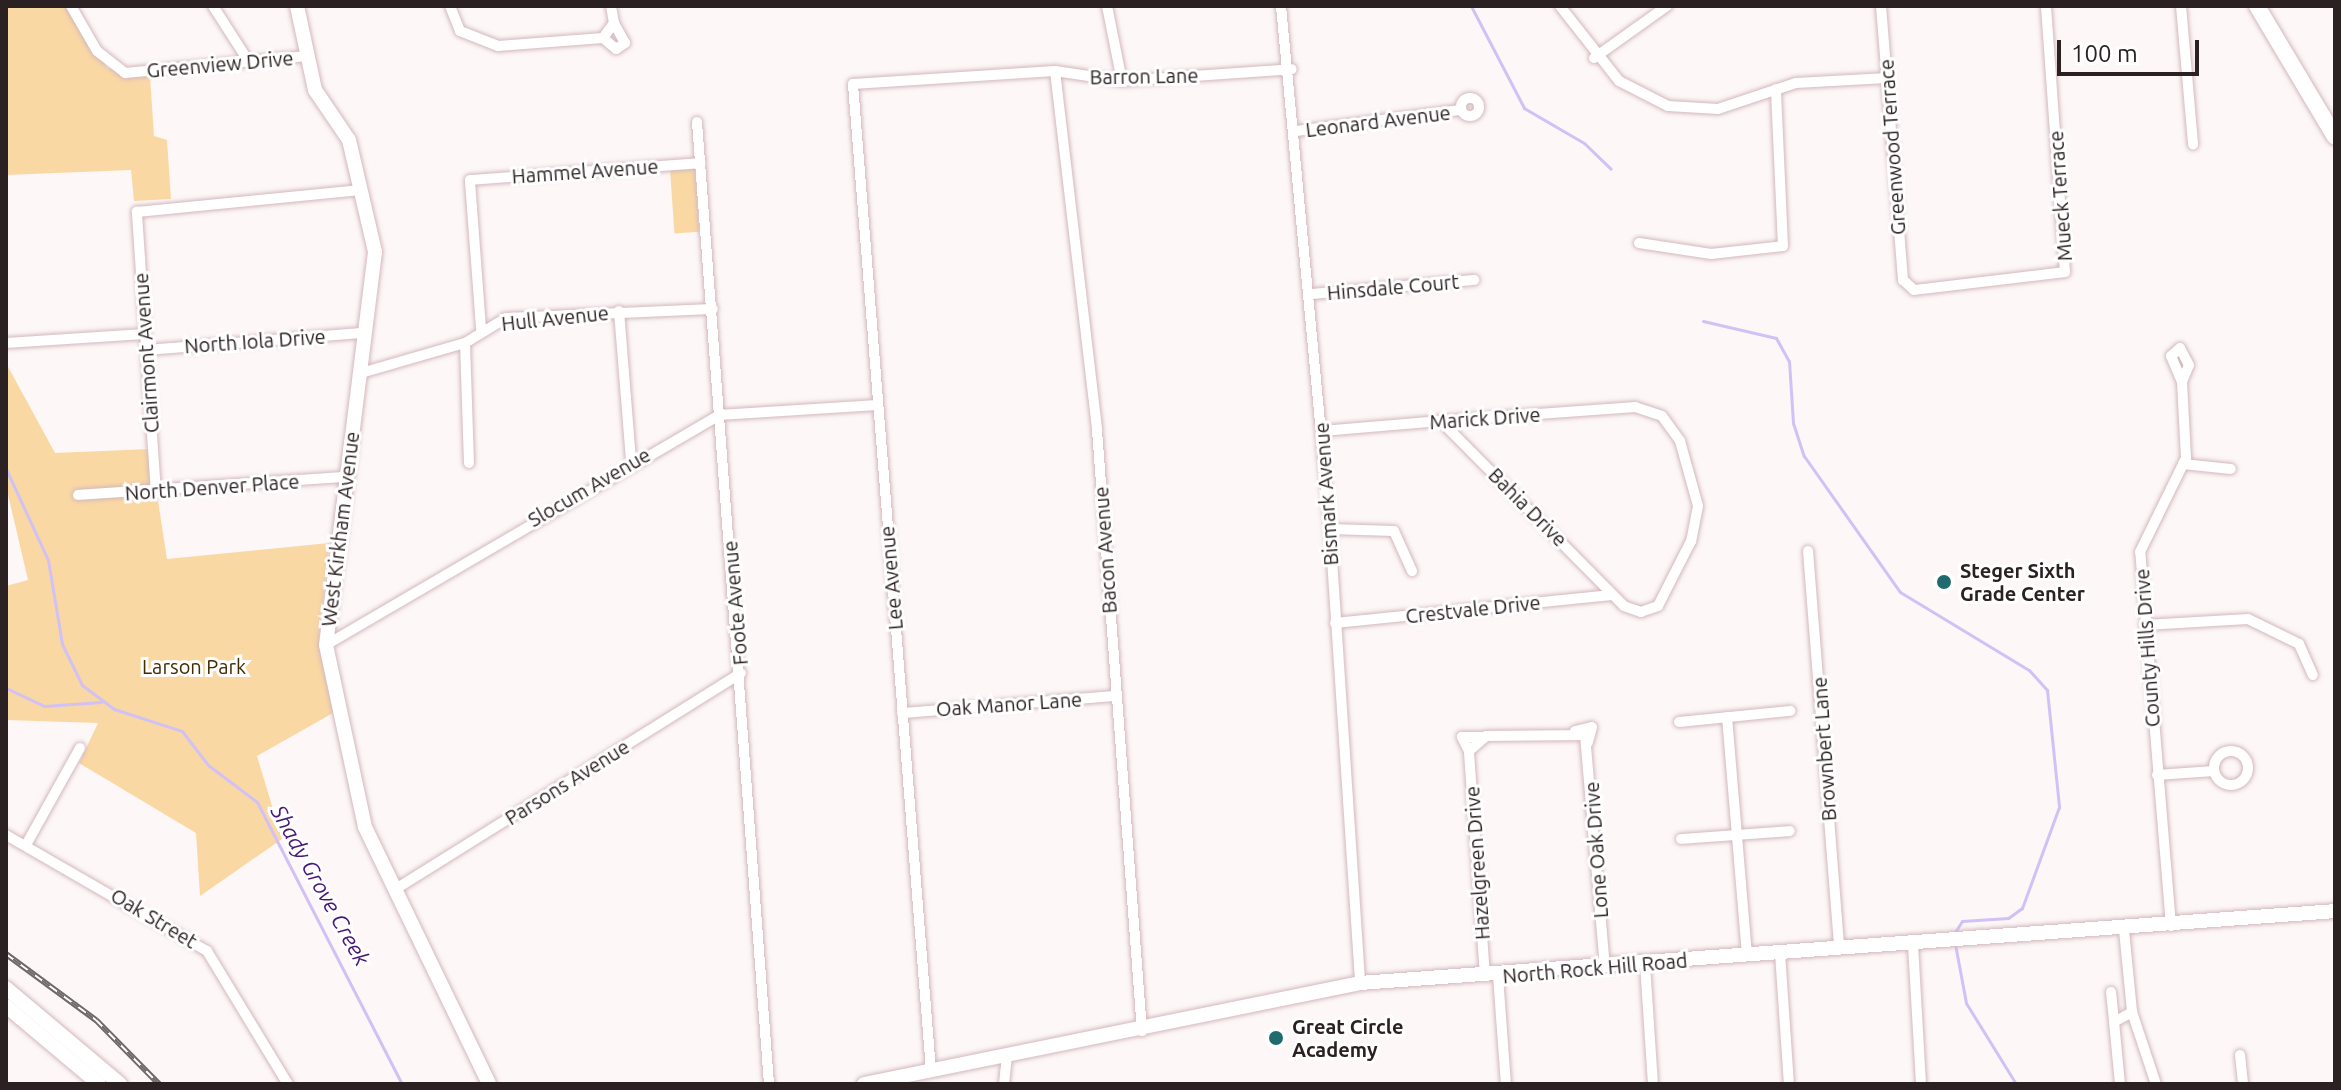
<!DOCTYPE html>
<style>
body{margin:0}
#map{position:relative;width:2341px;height:1090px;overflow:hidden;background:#fdf7f8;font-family:Ubuntu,sans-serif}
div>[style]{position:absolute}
.green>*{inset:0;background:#fad8a4;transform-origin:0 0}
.stream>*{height:3px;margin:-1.5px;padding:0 1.5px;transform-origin:1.5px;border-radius:1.5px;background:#d2c1f5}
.roads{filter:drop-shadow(0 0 2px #d3b8bc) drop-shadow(0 0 2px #d3b8bc)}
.street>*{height:10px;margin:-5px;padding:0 5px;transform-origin:5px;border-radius:5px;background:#fff}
.street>.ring{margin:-5px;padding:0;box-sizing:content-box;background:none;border:10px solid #fff;border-radius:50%}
.secondary>*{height:14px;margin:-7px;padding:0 7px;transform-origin:7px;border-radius:7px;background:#fff}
.primary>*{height:16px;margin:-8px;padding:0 8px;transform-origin:8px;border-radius:8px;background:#fff}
.rail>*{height:6px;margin-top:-3px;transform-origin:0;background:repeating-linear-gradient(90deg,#fff 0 9px,#706769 0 18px);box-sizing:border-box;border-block:2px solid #706769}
.dots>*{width:22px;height:22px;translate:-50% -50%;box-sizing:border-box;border:4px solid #fff;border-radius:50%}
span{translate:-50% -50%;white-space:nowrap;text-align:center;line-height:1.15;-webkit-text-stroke:6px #fff;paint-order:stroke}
.street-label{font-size:20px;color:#2b2123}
.poi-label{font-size:20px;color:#2b2123;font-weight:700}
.left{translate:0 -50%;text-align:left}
.park-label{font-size:20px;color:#412c03}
.water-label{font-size:22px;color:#461678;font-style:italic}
.frame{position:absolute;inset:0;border:8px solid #2b2123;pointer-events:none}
.scale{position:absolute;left:2057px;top:40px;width:142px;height:36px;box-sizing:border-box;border:4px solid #2b2123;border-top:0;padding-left:10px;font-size:24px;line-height:28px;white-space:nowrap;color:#2b2123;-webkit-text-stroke:6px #fff;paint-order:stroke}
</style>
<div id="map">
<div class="green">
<i style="clip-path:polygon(6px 6px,67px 6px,107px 68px,150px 76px,154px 136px,167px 140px,171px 199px,134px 201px,131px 170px,6px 175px)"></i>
<i style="left:695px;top:169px;width:63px;height:25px;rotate:86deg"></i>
<i style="clip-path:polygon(6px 363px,55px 453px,150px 449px,167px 559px,329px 543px,319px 638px,333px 713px,257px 756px,282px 839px,200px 896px,196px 833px,79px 763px,98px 723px,6px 720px,6px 586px,28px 580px,6px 486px)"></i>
</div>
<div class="stream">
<i style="left:1471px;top:6px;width:115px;rotate:62.5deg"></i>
<i style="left:1524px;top:108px;width:69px;rotate:30.3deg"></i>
<i style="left:1584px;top:143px;width:37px;rotate:44deg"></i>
<i style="left:1703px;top:321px;width:75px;rotate:13.1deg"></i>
<i style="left:1776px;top:338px;width:26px;rotate:61deg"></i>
<i style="left:1789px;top:361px;width:62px;rotate:86.3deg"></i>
<i style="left:1793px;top:423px;width:35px;rotate:72deg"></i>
<i style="left:1804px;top:456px;width:166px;rotate:54.8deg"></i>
<i style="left:1900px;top:592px;width:151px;rotate:31.2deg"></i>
<i style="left:2029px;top:670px;width:27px;rotate:48deg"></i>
<i style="left:2047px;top:690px;width:118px;rotate:84.1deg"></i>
<i style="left:2059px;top:807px;width:108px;rotate:110.1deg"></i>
<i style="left:2022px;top:908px;width:17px;rotate:144deg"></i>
<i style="left:2008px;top:918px;width:46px;rotate:176.3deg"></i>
<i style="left:1962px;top:921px;width:13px;rotate:122deg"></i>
<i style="left:6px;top:469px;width:100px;rotate:65.2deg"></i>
<i style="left:48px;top:560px;width:85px;rotate:80.5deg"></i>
<i style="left:62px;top:644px;width:46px;rotate:64deg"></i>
<i style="left:82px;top:685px;width:40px;rotate:37deg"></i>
<i style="left:114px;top:709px;width:71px;rotate:17.9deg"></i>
<i style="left:182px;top:731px;width:43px;rotate:52.6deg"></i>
<i style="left:208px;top:765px;width:61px;rotate:37.1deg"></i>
<i style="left:257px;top:802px;width:317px;rotate:62.8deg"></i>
<i style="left:6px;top:688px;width:42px;rotate:25.3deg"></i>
<i style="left:44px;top:706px;width:57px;rotate:-4deg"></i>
<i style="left:1955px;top:944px;width:60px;rotate:79.4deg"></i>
<i style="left:1966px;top:1003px;width:95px;rotate:58.3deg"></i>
</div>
<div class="roads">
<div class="street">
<i style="left:71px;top:6px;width:52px;rotate:60deg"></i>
<i style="left:97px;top:51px;width:36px;rotate:38deg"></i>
<i style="left:125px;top:73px;width:183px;rotate:-5.3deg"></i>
<i style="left:213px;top:6px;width:67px;rotate:57.3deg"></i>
<i style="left:450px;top:6px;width:27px;rotate:68deg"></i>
<i style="left:460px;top:31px;width:41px;rotate:21.5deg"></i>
<i style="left:498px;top:46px;width:105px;rotate:-4.4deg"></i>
<i style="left:603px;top:38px;width:19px;rotate:-54deg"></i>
<i style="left:614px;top:23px;width:17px;rotate:-100deg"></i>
<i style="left:1107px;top:6px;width:76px;rotate:78.7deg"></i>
<i style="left:1281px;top:6px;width:525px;rotate:84.65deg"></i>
<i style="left:1330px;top:529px;width:455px;rotate:86.2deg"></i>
<i style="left:1560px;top:6px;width:95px;rotate:51.8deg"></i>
<i style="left:1619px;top:81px;width:55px;rotate:27deg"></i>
<i style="left:1668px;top:106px;width:50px;rotate:3.4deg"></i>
<i style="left:1718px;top:109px;width:82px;rotate:-18.4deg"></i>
<i style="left:1796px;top:83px;width:91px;rotate:-3.1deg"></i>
<i style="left:1881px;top:6px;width:275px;rotate:85.4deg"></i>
<i style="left:1903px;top:280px;width:15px;rotate:42deg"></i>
<i style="left:1914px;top:290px;width:152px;rotate:-6.8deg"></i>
<i style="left:2065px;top:272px;width:267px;rotate:-94.1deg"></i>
<i style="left:2181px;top:6px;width:139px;rotate:85deg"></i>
<i style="left:603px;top:38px;width:17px;rotate:40deg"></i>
<i style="left:616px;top:49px;width:11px;rotate:-34deg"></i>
<i style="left:625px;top:43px;width:23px;rotate:-119deg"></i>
<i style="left:1594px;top:58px;width:90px;rotate:-35.5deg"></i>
<i style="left:1055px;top:71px;width:361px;rotate:83.3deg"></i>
<i style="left:1097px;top:430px;width:603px;rotate:85.72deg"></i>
<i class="ring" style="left:1461px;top:98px;width:8px;height:8px"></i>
<i style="left:697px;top:122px;width:965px;rotate:85.72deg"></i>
<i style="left:1296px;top:131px;width:166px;rotate:-7.3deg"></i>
<i style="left:1639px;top:243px;width:73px;rotate:8.7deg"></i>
<i style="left:1711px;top:254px;width:72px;rotate:-6.3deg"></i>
<i style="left:1783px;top:246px;width:157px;rotate:-92.6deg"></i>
<i style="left:1311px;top:294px;width:164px;rotate:-4.9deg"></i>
<i style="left:619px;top:311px;width:150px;rotate:85.4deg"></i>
<i style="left:481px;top:328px;width:148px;rotate:-94.3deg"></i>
<i style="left:470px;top:180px;width:231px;rotate:-4.2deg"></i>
<i style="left:6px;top:343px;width:138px;rotate:-3.7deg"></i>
<i style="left:465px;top:343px;width:120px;rotate:88.1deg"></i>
<i style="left:146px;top:350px;width:219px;rotate:-4.5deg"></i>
<i style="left:361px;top:373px;width:108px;rotate:-16.1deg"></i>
<i style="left:465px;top:343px;width:48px;rotate:-31.4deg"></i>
<i style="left:506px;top:318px;width:207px;rotate:-2.5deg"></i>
<i style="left:1322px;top:431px;width:119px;rotate:-4.8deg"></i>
<i style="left:1441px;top:421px;width:195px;rotate:-4.1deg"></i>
<i style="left:1635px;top:407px;width:28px;rotate:18deg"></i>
<i style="left:1662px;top:416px;width:31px;rotate:54deg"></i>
<i style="left:1680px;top:441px;width:67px;rotate:74.5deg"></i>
<i style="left:1698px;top:506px;width:36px;rotate:101deg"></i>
<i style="left:1691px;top:541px;width:73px;rotate:116.9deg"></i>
<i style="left:1658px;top:606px;width:18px;rotate:161deg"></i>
<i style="left:1641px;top:612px;width:18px;rotate:-161deg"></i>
<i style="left:1624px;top:606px;width:260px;rotate:-134.7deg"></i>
<i style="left:2183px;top:464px;width:48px;rotate:5.9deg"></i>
<i style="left:156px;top:493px;width:282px;rotate:-93.9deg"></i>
<i style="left:137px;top:212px;width:225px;rotate:-5.6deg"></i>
<i style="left:78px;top:495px;width:268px;rotate:-3.9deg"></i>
<i style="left:1330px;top:529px;width:64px;rotate:1.8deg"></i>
<i style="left:1394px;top:531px;width:44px;rotate:65.8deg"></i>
<i style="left:1808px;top:551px;width:397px;rotate:85.5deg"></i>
<i style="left:1335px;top:623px;width:278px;rotate:-5.8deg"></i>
<i style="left:2145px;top:625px;width:103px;rotate:-3.3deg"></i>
<i style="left:2248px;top:619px;width:57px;rotate:26.1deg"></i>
<i style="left:2299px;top:644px;width:34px;rotate:66deg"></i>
<i style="left:326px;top:645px;width:456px;rotate:-30.3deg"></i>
<i style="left:720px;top:415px;width:157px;rotate:-3.6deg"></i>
<i style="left:902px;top:713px;width:214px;rotate:-4.6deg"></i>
<i style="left:1727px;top:717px;width:239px;rotate:85.2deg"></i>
<i style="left:1679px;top:722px;width:112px;rotate:-5.7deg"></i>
<i style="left:1575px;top:731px;width:17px;rotate:-13deg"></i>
<i style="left:1592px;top:727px;width:16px;rotate:105deg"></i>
<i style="left:1469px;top:751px;width:16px;rotate:-117deg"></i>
<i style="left:1462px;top:737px;width:19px"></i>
<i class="ring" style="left:2214px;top:751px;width:24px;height:24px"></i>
<i style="left:2157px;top:775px;width:57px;rotate:-4deg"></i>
<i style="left:6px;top:835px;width:232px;rotate:30deg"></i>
<i style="left:207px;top:951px;width:156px;rotate:58.7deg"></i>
<i style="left:1681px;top:839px;width:109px;rotate:-4.2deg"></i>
<i style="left:26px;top:845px;width:111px;rotate:-60.9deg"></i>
<i style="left:394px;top:890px;width:409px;rotate:-32deg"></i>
<i style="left:2171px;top:926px;width:375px;rotate:-94.7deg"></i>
<i style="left:2140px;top:552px;width:105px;rotate:-63.9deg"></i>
<i style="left:2186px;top:458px;width:76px;rotate:-93deg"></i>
<i style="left:2182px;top:382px;width:18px;rotate:-68deg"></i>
<i style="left:2189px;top:365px;width:19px;rotate:-118deg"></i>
<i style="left:2180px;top:348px;width:12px;rotate:138deg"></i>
<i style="left:2171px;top:356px;width:28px;rotate:67deg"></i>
<i style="left:2124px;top:930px;width:82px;rotate:84.4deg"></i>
<i style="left:2132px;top:1012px;width:76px;rotate:71.6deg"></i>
<i style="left:1913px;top:945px;width:139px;rotate:86.7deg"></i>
<i style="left:1780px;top:953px;width:131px;rotate:86.1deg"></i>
<i style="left:1645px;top:964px;width:120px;rotate:86.2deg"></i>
<i style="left:1485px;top:976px;width:226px;rotate:-94.1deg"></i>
<i style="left:1469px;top:751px;width:23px;rotate:-41deg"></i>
<i style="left:1486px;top:736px;width:99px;rotate:-0.6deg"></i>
<i style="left:1585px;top:735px;width:232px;rotate:85.1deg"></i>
<i style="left:1498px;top:976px;width:108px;rotate:85.8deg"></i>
<i style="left:2111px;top:992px;width:30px;rotate:84deg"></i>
<i style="left:2240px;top:1055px;width:29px;rotate:84deg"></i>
<i style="left:931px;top:1071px;width:990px;rotate:-94.52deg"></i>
<i style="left:853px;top:84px;width:202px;rotate:-3.7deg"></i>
<i style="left:1055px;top:71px;width:68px;rotate:8.5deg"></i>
<i style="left:1122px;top:81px;width:170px;rotate:-4deg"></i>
<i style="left:1004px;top:1084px;width:30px;rotate:-84deg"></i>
<i style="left:2120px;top:1084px;width:62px;rotate:-95.5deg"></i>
<i style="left:2114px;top:1022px;width:21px;rotate:-29deg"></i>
</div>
<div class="secondary">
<i style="left:297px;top:6px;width:86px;rotate:77.9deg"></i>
<i style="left:315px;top:90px;width:60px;rotate:55.8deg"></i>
<i style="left:349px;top:140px;width:115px;rotate:76.9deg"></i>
<i style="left:375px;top:252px;width:396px;rotate:97.1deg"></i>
<i style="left:326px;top:645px;width:186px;rotate:77.9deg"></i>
<i style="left:365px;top:827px;width:285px;rotate:64.2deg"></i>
<i style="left:6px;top:988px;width:149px;rotate:40.1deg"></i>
<i style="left:6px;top:1006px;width:121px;rotate:40deg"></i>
<i style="left:864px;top:1084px;width:506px;rotate:-11.51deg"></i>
<i style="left:1360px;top:983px;width:978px;rotate:-4.22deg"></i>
</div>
<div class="primary">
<i style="left:2257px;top:6px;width:152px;rotate:59.2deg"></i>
</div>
</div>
<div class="rail">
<i style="left:6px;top:954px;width:112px;rotate:36.3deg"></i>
<i style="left:96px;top:1020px;width:90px;rotate:45.5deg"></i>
</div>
<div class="dots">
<i style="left:1944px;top:582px;background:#1f6b6d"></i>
<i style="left:1276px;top:1038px;background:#1f6b6d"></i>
</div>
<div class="street-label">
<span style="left:220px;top:64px;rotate:-5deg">Greenview Drive</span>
<span style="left:1144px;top:76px;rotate:-1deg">Barron Lane</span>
<span style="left:1378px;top:121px;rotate:-7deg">Leonard Avenue</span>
<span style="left:1892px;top:147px;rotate:-94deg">Greenwood Terrace</span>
<span style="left:585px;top:171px;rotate:-4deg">Hammel Avenue</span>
<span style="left:2060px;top:196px;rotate:-94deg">Mueck Terrace</span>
<span style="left:1393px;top:287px;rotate:-5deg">Hinsdale Court</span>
<span style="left:555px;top:318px;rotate:-6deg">Hull Avenue</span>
<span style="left:255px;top:341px;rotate:-4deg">North Iola Drive</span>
<span style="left:146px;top:353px;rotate:-94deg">Clairmont Avenue</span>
<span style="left:1485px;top:418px;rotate:-4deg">Marick Drive</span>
<span style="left:212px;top:487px;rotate:-4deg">North Denver Place</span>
<span style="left:589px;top:487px;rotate:-30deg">Slocum Avenue</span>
<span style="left:1326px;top:494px;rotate:-94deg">Bismark Avenue</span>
<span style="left:1528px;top:507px;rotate:45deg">Bahia Drive</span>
<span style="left:340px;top:529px;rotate:-83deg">West Kirkham Avenue</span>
<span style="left:1105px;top:550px;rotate:-94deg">Bacon Avenue</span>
<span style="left:891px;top:578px;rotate:-95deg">Lee Avenue</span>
<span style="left:735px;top:603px;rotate:-95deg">Foote Avenue</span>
<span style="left:1473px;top:609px;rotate:-6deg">Crestvale Drive</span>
<span style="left:2147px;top:648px;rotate:-94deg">County Hills Drive</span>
<span style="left:1009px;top:704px;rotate:-4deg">Oak Manor Lane</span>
<span style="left:1824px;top:749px;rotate:-94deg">Brownbert Lane</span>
<span style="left:567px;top:782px;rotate:-32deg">Parsons Avenue</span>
<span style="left:1596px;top:850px;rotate:-94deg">Lone Oak Drive</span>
<span style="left:1477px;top:863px;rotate:-94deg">Hazelgreen Drive</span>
<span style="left:154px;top:918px;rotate:31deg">Oak Street</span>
<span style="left:1595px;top:968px;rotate:-5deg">North Rock Hill Road</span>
</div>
<div class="poi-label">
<span class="left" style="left:1960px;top:582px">Steger Sixth<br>Grade Center</span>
<span class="left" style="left:1292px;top:1038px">Great Circle<br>Academy</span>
</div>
<div class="park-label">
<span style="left:194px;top:666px">Larson Park</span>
</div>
<div class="water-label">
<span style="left:321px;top:885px;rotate:61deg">Shady Grove Creek</span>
</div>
<div class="frame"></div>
<div class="scale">100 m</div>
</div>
